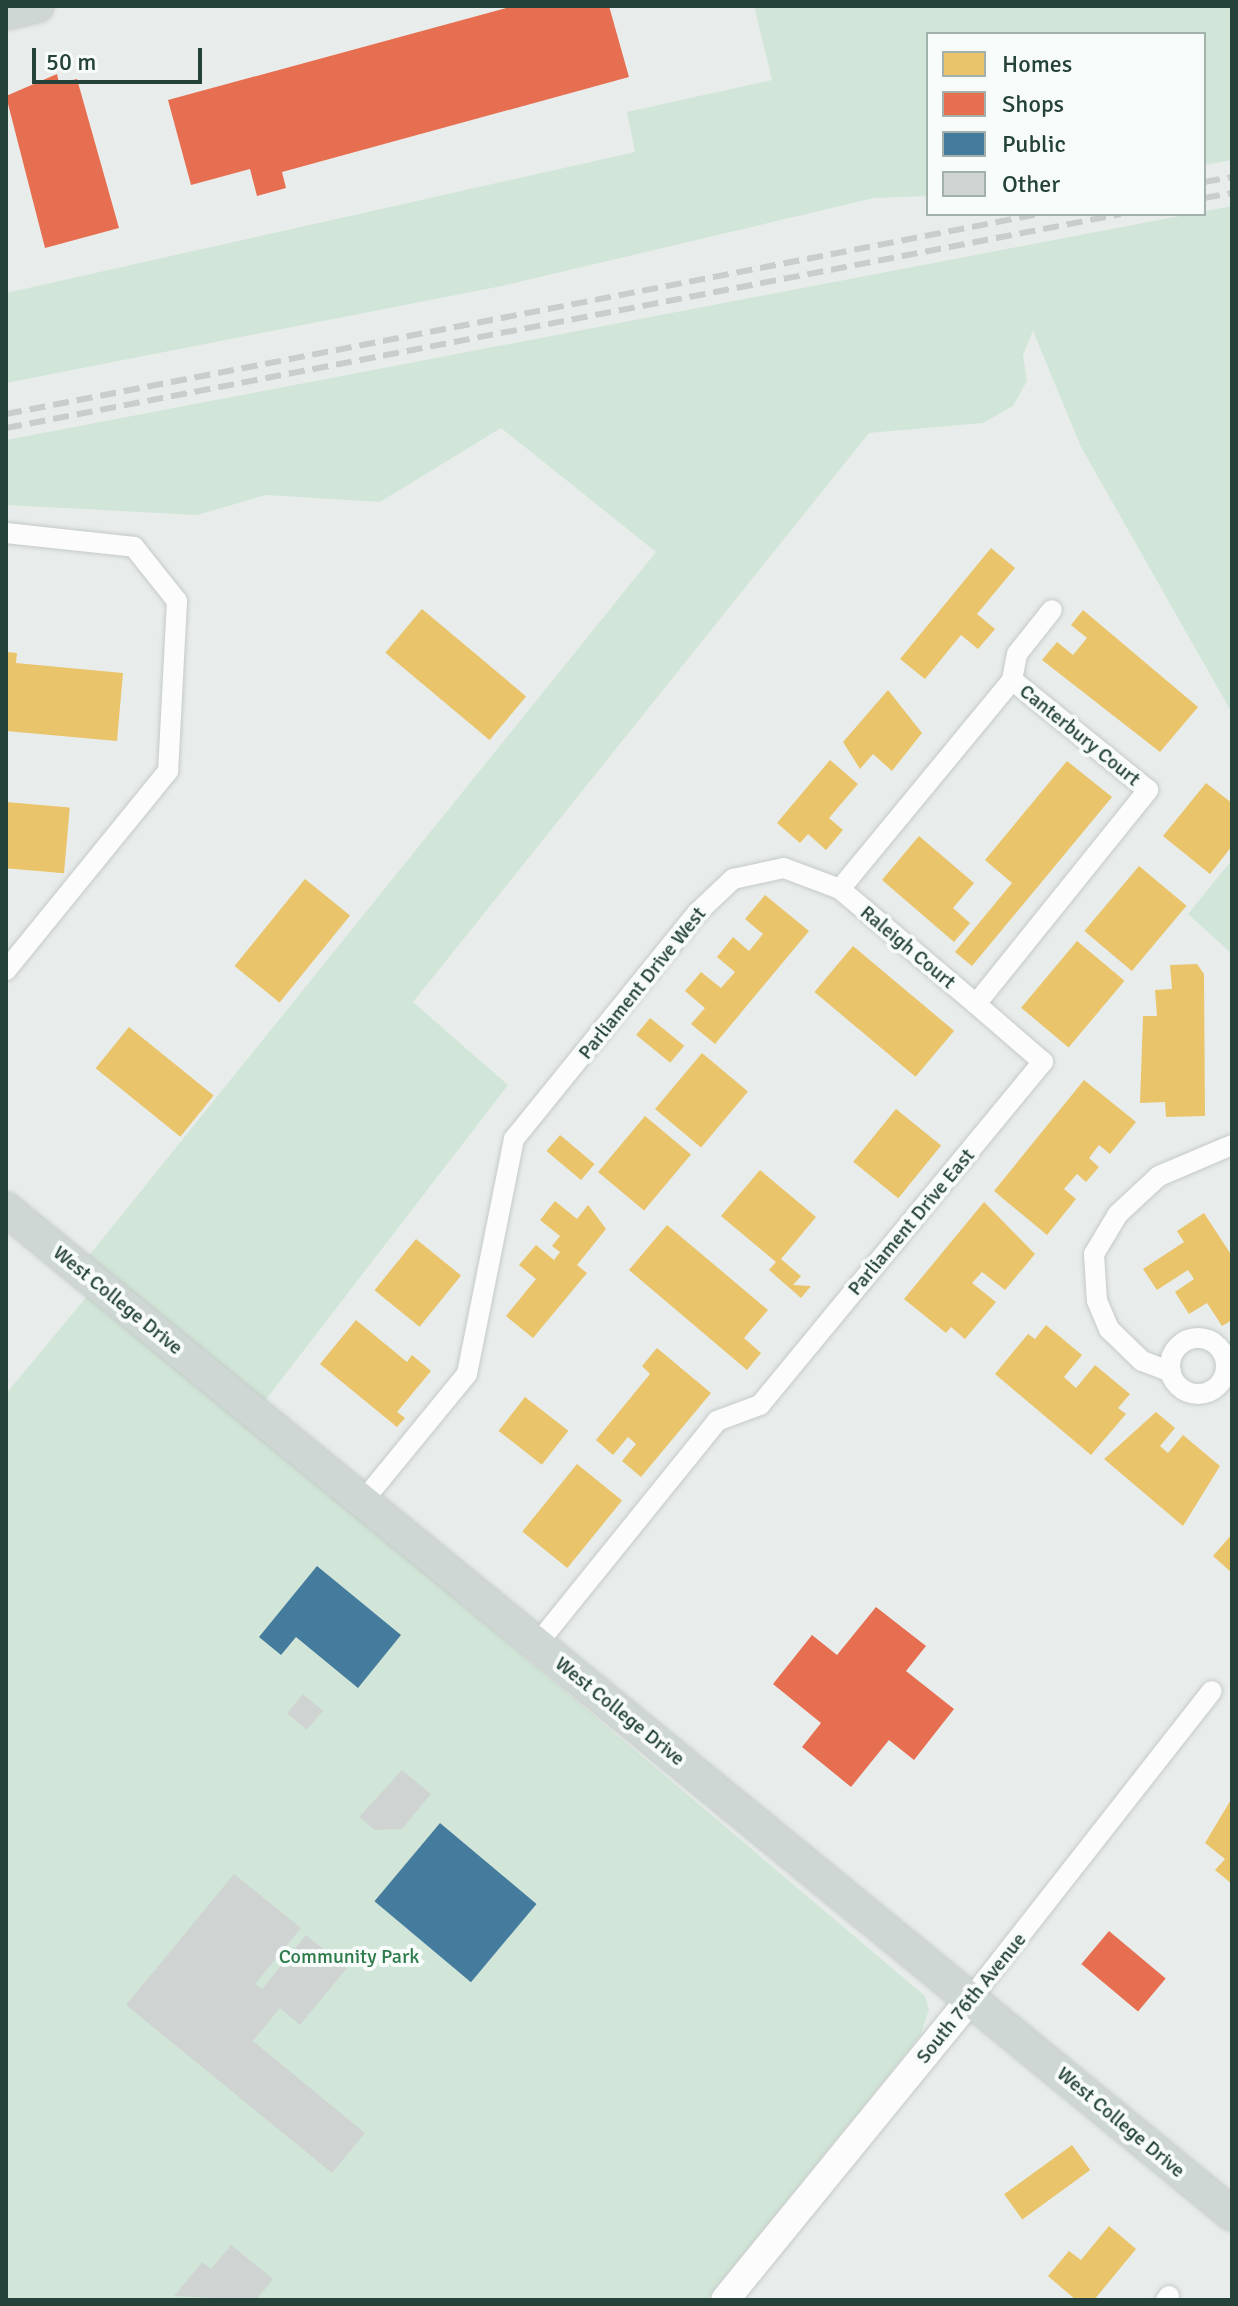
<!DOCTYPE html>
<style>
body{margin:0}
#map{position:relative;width:1238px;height:2306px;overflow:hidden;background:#e8edeb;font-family:Signika,sans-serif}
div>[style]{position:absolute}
.green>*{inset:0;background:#d1e6d8}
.homes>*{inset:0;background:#e9c46a;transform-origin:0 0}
.shops>*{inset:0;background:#e76f51;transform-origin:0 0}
.public>*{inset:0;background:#457b9d;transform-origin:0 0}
.building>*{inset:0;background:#cfd4d2;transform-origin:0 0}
.roads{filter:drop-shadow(0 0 2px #c5cac8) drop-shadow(0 0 2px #c5cac8)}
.street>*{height:20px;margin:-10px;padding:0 10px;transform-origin:10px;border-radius:10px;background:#fcfcfc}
.street>.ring{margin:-10px;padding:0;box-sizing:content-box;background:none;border:20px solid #fcfcfc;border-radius:50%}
.secondary>*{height:28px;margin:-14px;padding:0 14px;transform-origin:14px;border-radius:14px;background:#fcfcfc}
.primary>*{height:32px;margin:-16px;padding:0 16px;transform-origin:16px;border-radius:16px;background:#cfd7d5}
.rail>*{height:6px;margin-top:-3px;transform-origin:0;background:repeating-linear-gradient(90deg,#c9cdcc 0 16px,transparent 0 24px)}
span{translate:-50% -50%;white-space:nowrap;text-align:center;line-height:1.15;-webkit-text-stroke:8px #f7fbf9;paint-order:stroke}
.street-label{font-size:20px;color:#24423a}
.park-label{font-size:20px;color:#2d7a4b}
.frame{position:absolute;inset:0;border:8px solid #24423a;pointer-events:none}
.legend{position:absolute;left:926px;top:32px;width:280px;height:184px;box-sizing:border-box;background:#f7fbf9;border:2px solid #a3b1ad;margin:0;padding:10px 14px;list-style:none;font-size:24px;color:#24423a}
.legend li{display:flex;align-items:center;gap:16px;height:40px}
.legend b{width:40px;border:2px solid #a3b1ad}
.scale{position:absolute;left:32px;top:48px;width:170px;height:36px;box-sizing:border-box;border:4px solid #24423a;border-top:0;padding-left:10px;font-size:24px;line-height:28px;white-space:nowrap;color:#24423a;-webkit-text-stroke:6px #f7fbf9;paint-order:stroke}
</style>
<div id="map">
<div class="green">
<i style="clip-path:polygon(754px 6px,1232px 6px,1232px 160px,1204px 165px,1204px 34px,928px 34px,928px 196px,874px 198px,502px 286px,6px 383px,6px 293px,635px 152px,627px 112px,772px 80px)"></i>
<i style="clip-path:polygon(1232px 206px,1232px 713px,1081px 447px,1033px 331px,1023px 355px,1027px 381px,1013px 406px,983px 423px,869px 433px,413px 1002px,508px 1085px,264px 1402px,87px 1258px,656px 552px,501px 428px,380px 502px,266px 495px,197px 515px,6px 505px,6px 440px)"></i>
<i style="clip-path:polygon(1232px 860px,1232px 954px,1188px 914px)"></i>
<i style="clip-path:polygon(87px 1296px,343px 1503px,925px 1996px,929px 2010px,920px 2036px,706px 2300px,6px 2300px,6px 1394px)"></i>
</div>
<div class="homes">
<i style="clip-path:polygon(991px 548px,1015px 568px,977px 614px,995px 629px,978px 649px,961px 635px,925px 679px,900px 659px)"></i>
<i style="left:422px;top:609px;width:136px;height:57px;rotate:40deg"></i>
<i style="clip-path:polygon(1083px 610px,1198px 707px,1160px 752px,1042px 660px,1057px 642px,1073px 655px,1087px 638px,1071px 625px)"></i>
<i style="clip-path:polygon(6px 652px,17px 653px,16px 663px,123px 673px,117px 741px,6px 731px)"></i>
<i style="clip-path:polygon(888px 690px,922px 733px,892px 771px,873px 754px,860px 769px,843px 742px)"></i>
<i style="clip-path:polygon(830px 760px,858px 784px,829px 818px,843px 830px,826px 850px,808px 834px,800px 843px,777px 823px)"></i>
<i style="clip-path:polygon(1067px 761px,1112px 797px,972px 966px,955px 952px,1012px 883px,985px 860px)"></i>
<i style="clip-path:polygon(1206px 783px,1232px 803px,1232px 846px,1210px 874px,1163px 836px)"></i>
<i style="left:6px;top:802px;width:64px;height:66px;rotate:5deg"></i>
<i style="clip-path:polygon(919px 836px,974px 883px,953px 908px,970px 923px,954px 942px,882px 880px)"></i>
<i style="left:1139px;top:866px;width:62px;height:85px;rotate:40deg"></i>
<i style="left:305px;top:879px;width:58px;height:112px;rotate:39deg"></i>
<i style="clip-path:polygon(765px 895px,809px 931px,715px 1044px,691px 1024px,705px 1008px,685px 991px,701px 972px,721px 988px,735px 972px,717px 957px,733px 937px,749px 951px,763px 934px,745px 919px)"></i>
<i style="left:1077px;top:941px;width:62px;height:87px;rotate:40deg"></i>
<i style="left:853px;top:946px;width:132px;height:60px;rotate:40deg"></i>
<i style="clip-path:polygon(1197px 964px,1204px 974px,1205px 1116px,1166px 1117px,1165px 1102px,1140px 1103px,1143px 1016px,1157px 1016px,1155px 990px,1172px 989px,1170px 965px)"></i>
<i style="left:650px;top:1018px;width:44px;height:22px;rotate:39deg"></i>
<i style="left:129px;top:1027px;width:109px;height:53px;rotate:39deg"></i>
<i style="left:702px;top:1053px;width:60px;height:73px;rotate:40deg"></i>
<i style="clip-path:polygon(1084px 1080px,1136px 1122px,1110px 1154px,1099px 1145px,1089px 1158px,1099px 1167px,1086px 1182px,1077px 1174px,1064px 1189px,1076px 1199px,1047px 1235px,994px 1191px)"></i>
<i style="left:896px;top:1109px;width:58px;height:68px;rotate:39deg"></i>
<i style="left:645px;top:1116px;width:60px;height:73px;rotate:40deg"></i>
<i style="left:560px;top:1135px;width:45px;height:21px;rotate:40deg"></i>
<i style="clip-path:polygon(760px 1170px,816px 1217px,781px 1259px,801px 1276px,793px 1285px,811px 1286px,801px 1298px,769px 1270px,776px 1262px,721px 1216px)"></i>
<i style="clip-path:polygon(555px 1201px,577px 1219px,588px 1205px,606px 1229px,577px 1265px,587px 1273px,533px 1338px,506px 1316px,536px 1279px,519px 1265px,536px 1245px,554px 1260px,560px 1252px,552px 1246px,560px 1236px,540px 1220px)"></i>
<i style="clip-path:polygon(984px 1202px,1035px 1254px,1005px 1290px,982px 1272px,972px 1283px,996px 1302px,965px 1339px,951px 1327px,946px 1333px,904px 1299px)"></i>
<i style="clip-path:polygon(1204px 1213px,1232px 1256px,1232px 1320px,1222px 1326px,1207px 1303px,1189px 1314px,1175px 1292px,1194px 1279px,1188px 1270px,1157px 1290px,1143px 1269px,1184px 1242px,1177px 1231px)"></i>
<i style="clip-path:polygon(667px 1225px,768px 1310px,744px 1338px,761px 1353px,747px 1370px,629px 1270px)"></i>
<i style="left:416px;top:1239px;width:58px;height:66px;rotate:39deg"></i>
<i style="clip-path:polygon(356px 1320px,407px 1362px,412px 1355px,431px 1371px,397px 1412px,405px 1418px,397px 1427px,320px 1364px)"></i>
<i style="clip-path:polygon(1046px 1325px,1082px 1355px,1064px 1377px,1076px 1388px,1095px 1365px,1130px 1394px,1118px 1408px,1126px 1414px,1091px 1455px,995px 1374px,1028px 1334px,1035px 1339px)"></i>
<i style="clip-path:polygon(657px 1348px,711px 1393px,641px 1477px,622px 1461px,636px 1444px,628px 1437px,613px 1455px,596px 1440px,650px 1374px,642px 1366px)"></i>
<i style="left:525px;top:1397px;width:55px;height:43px;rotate:38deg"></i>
<i style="clip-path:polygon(1156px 1412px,1175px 1428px,1160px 1446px,1168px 1453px,1183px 1435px,1220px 1466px,1183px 1526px,1104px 1459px)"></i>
<i style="left:577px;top:1464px;width:58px;height:87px;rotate:39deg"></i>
<i style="clip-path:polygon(1232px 1534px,1232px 1573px,1213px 1556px)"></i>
<i style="clip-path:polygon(1232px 1798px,1232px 1884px,1215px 1870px,1225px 1859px,1205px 1843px)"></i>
<i style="left:1072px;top:2145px;width:31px;height:84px;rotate:54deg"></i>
<i style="clip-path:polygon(1109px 2226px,1136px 2249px,1094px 2300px,1076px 2300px,1048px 2276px,1069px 2251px,1081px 2260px)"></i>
</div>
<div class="shops">
<i style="clip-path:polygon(514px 6px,609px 6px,629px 77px,282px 172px,286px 188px,257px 196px,250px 169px,191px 185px,168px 100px)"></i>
<i style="clip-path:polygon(57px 74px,59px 83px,77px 79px,119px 228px,45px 248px,6px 96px)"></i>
<i style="clip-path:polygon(876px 1607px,926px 1646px,906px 1671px,954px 1709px,914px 1760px,889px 1740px,851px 1787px,802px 1747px,821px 1723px,773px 1684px,812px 1635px,837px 1655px)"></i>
<i style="left:1109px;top:1931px;width:74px;height:43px;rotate:40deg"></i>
</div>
<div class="public">
<i style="clip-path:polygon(317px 1566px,401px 1635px,358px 1688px,296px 1637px,281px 1655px,259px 1637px)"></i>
<i style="left:440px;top:1823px;width:126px;height:102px;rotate:40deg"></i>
</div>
<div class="building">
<i style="left:303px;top:1694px;width:26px;height:25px;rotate:40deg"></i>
<i style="clip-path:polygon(402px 1770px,431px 1794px,402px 1829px,375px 1830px,359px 1817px)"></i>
<i style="clip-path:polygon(234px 1874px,301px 1928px,255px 1984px,262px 1989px,306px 1935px,347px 1968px,300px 2025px,280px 2008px,253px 2041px,365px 2133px,332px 2173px,126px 2005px)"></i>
<i style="clip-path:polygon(231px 2245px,273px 2279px,256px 2300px,174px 2296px,202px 2262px,211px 2269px)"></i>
</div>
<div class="roads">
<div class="street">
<i style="left:6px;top:533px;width:129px;rotate:6.2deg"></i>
<i style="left:134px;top:547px;width:69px;rotate:51.5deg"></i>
<i style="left:177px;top:601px;width:170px;rotate:93deg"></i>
<i style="left:168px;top:771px;width:257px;rotate:129.1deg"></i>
<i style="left:840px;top:889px;width:271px;rotate:-50.5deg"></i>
<i style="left:1012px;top:680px;width:26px;rotate:-79deg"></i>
<i style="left:1017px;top:654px;width:56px;rotate:-51.5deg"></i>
<i class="ring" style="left:1170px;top:1338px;width:36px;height:36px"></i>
<i style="left:1171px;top:1372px;width:31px;rotate:-159deg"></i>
<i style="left:1142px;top:1361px;width:46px;rotate:-135.9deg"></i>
<i style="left:1109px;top:1329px;width:30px;rotate:-113deg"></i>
<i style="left:1097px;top:1301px;width:47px;rotate:-93.7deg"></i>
<i style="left:1094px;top:1254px;width:47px;rotate:-59deg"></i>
<i style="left:1118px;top:1214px;width:56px;rotate:-42.8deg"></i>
<i style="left:1159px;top:1176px;width:79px;rotate:-23deg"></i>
<i style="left:363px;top:1501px;width:164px;rotate:-50.7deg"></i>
<i style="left:467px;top:1374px;width:240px;rotate:-78.7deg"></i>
<i style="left:514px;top:1139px;width:291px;rotate:-51deg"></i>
<i style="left:697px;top:913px;width:50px;rotate:-43.4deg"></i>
<i style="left:733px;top:879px;width:52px;rotate:-12.2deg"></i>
<i style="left:784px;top:868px;width:60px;rotate:20.6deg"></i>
<i style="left:840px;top:889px;width:178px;rotate:40.2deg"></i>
<i style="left:538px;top:1643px;width:285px;rotate:-51.1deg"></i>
<i style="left:717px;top:1421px;width:46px;rotate:-20.4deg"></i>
<i style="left:760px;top:1405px;width:445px;rotate:-50.5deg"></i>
<i style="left:1043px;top:1062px;width:89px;rotate:-139.1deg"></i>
<i style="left:976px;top:1004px;width:275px;rotate:-51.2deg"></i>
<i style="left:1148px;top:790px;width:175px;rotate:-141deg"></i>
<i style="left:971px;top:1998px;width:390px;rotate:-51.9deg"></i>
<i style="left:1166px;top:2300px;width:5px;rotate:-53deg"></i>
</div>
<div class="secondary">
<i style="left:725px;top:2300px;width:390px;rotate:-50.8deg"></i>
</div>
<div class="primary">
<i style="left:6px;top:13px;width:32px;rotate:-13deg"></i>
<i style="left:6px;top:1209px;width:1585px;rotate:39.34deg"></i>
</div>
</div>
<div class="rail">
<i style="left:1204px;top:182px;width:28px;rotate:-10deg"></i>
<i style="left:1204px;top:198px;width:28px;rotate:-10deg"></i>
<i style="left:6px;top:414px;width:1052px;rotate:-10.96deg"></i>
<i style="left:6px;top:428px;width:1135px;rotate:-10.86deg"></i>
</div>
<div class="street-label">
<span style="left:1080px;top:735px;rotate:39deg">Canterbury Court</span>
<span style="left:908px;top:947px;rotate:40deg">Raleigh Court</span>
<span style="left:642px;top:983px;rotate:-51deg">Parliament Drive West</span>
<span style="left:911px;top:1222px;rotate:-50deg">Parliament Drive East</span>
<span style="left:118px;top:1300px;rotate:39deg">West College Drive</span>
<span style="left:620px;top:1711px;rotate:39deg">West College Drive</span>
<span style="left:971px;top:1998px;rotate:-51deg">South 76th Avenue</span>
<span style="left:1121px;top:2122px;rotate:40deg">West College Drive</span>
</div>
<div class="park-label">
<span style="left:349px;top:1956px">Community Park</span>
</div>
<div class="frame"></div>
<ul class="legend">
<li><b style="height:22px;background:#e9c46a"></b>Homes</li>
<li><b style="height:22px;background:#e76f51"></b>Shops</li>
<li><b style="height:22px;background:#457b9d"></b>Public</li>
<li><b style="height:22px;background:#cfd4d2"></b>Other</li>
</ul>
<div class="scale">50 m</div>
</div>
